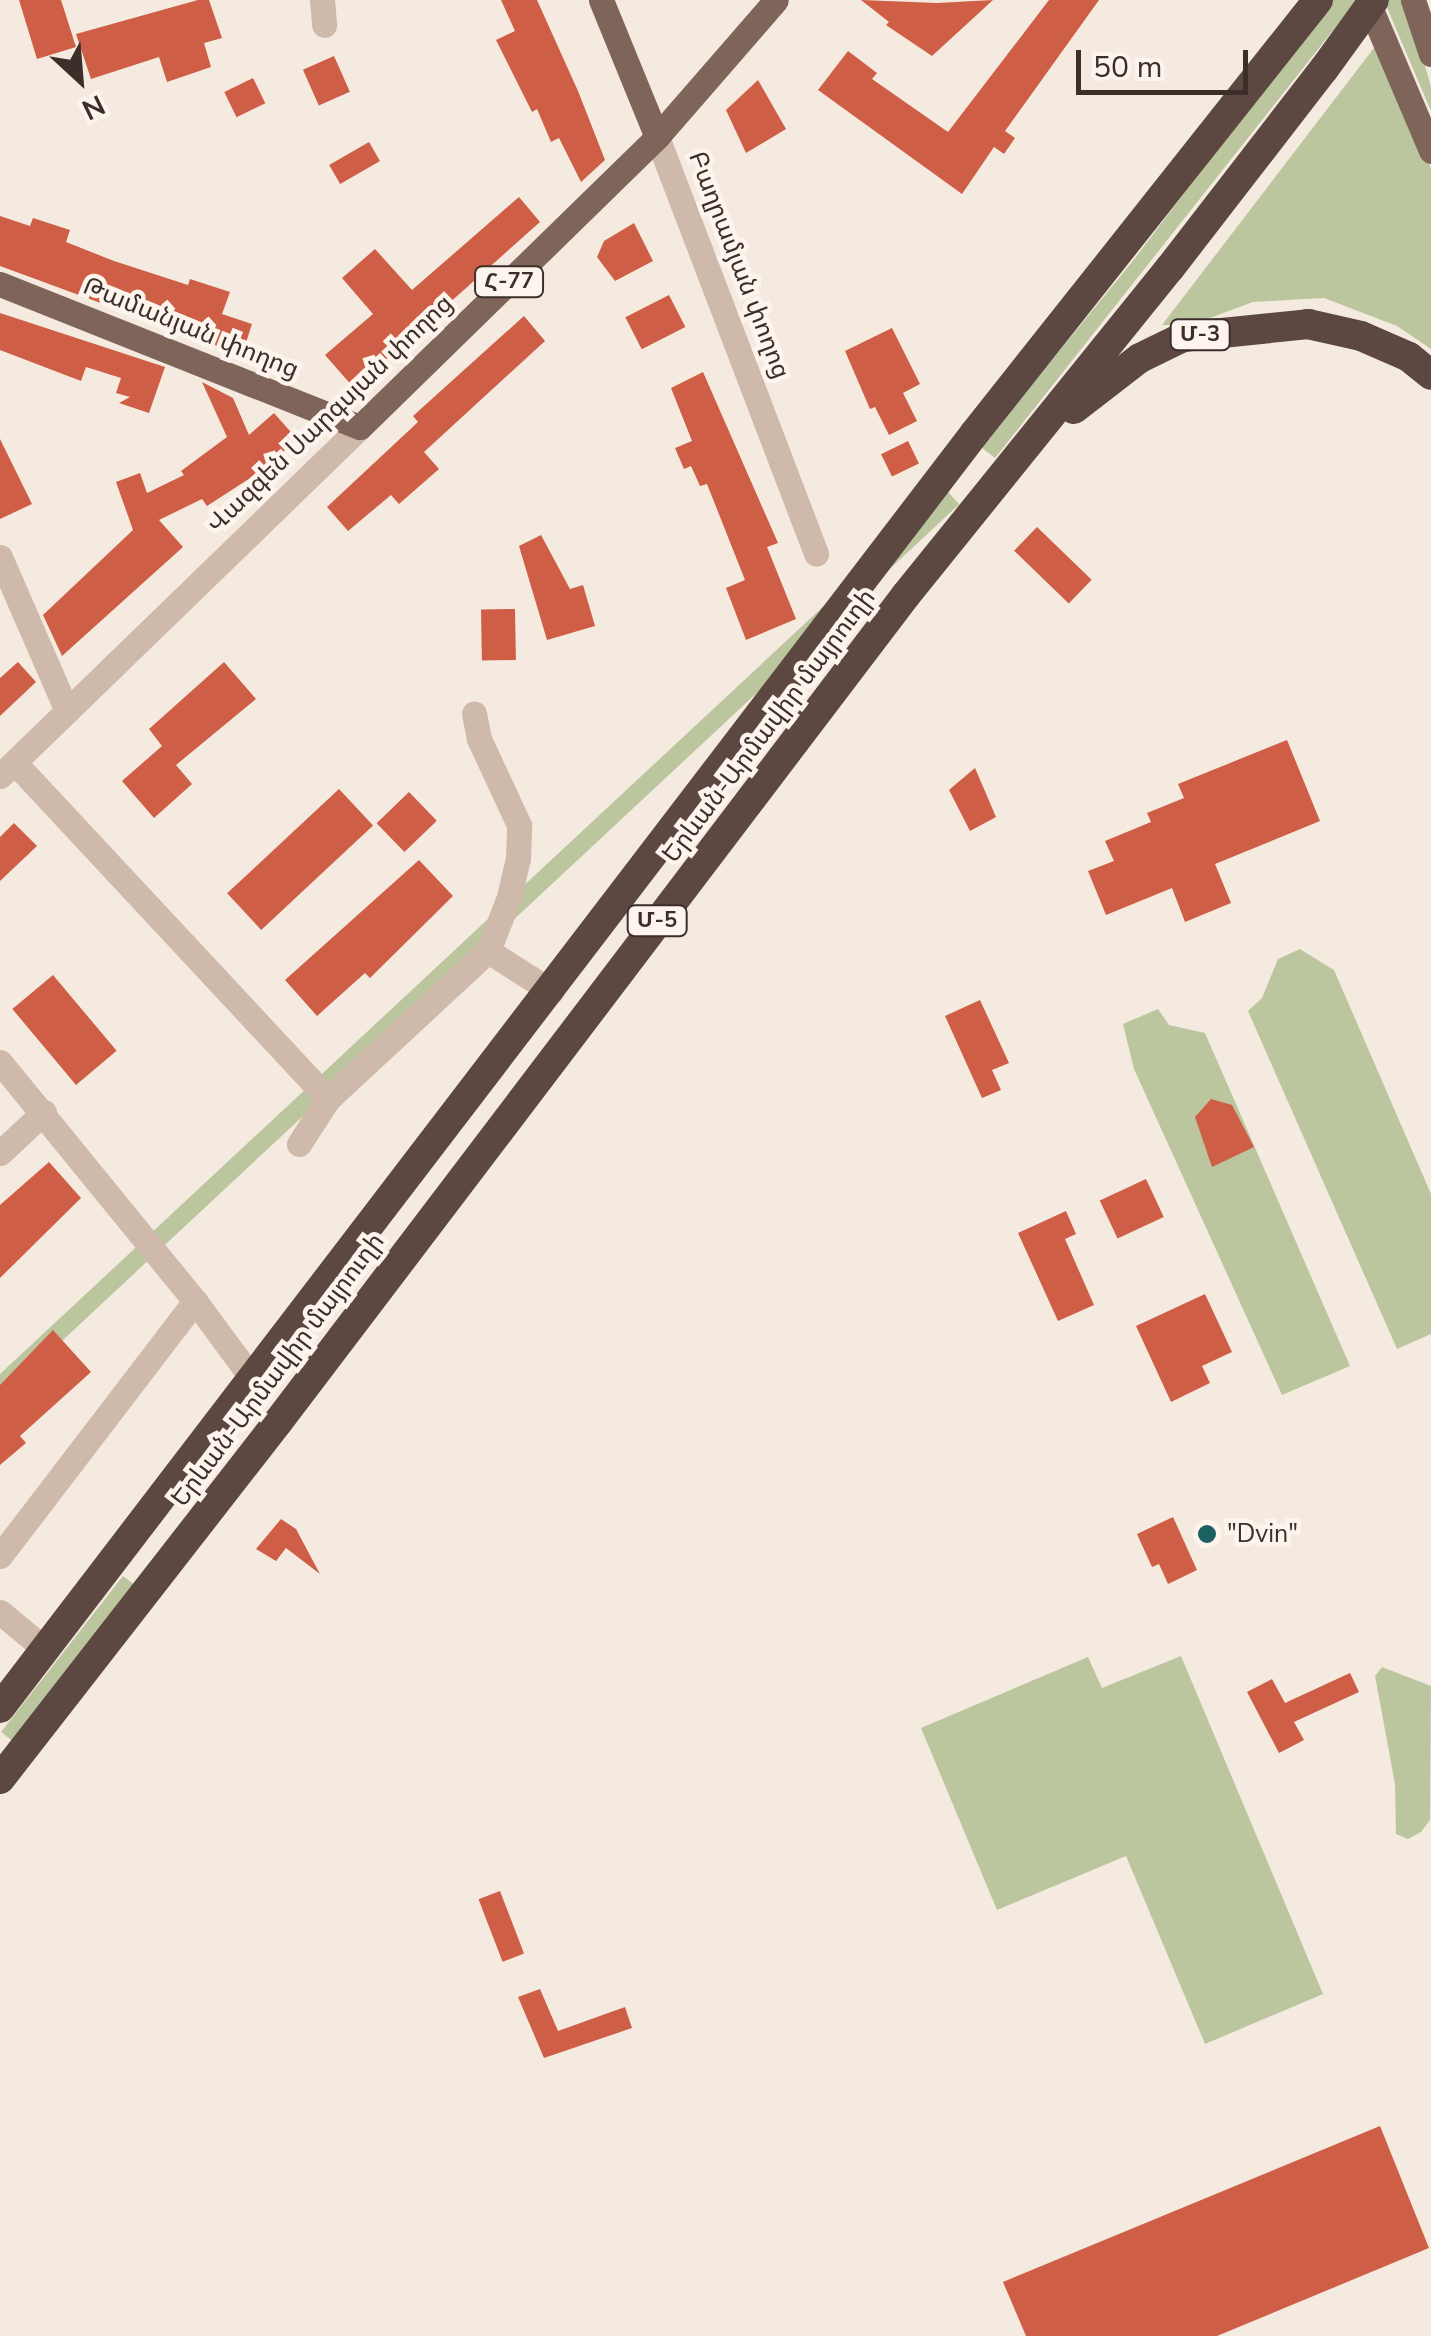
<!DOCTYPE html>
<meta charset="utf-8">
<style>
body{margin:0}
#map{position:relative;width:1431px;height:2336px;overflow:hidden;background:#f5eae0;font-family:"Nunito Sans","Noto Sans Armenian",sans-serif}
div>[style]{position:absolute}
.green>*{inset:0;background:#bbc69e;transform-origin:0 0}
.building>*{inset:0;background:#ce5e45;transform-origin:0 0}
.minor>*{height:25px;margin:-12.5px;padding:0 12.5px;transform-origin:12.5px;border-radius:12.5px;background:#cfb9aa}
.major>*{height:25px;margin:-12.5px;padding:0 12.5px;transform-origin:12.5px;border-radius:12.5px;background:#7f645a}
.highway>*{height:30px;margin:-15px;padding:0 15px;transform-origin:15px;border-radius:15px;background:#5d4841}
.highway-bridge>*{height:30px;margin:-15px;padding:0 15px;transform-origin:15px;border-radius:15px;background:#5d4841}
.dots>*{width:28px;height:28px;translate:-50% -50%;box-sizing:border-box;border:5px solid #fcf4ed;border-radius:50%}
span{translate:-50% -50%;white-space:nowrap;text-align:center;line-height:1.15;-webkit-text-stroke:9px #fcf4ed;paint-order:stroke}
.shield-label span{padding:2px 8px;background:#fcf4ed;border:2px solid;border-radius:8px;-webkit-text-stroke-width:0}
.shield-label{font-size:22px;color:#3c2f2a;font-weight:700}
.street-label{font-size:25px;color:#3c2f2a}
.poi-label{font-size:25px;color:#3c2f2a}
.left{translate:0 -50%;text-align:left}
.north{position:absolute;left:30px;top:30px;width:100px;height:100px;-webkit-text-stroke:8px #fcf4ed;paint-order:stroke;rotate:154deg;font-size:28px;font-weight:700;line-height:40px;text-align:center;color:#3c2f2a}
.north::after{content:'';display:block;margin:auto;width:35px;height:45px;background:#3c2f2a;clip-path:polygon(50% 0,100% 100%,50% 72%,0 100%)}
.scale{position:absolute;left:1076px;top:50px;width:172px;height:45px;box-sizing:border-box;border:5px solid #3c2f2a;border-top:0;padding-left:12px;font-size:30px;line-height:35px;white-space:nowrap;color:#3c2f2a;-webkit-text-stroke:8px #fcf4ed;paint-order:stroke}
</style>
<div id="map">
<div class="green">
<i style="clip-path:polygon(1331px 0,1357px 0,995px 458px,981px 447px,1132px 262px)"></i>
<i style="clip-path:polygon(1388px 0,1401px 0,1418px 41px,1431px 87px,1431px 111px,1385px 3px)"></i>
<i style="clip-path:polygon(1377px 44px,1431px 168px,1431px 349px,1397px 326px,1324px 298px,1253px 302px,1191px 325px,1162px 325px)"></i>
<i style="left:947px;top:491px;width:18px;height:1309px;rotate:47deg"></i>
<i style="clip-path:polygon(1300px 949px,1334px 970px,1431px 1194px,1431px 1334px,1397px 1349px,1248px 1011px,1262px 998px,1278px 959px)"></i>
<i style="clip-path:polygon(1158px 1009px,1169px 1025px,1205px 1033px,1350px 1366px,1282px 1395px,1134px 1069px,1123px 1024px)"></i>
<i style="left:123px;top:1576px;width:16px;height:198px;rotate:38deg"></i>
<i style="clip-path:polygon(1181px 1656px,1323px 1994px,1205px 2044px,1126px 1856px,997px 1910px,921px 1728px,1088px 1657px,1102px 1688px)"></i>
<i style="clip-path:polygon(1382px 1667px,1431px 1686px,1430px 1820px,1421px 1832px,1408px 1839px,1396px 1834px,1395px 1784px,1375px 1676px)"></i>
</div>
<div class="building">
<i style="clip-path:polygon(19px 0,61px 0,76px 47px,37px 59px)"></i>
<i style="clip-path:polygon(198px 0,209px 0,222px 38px,204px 43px,211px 67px,167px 82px,159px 57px,91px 79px,76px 34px)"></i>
<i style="clip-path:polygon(501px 0,537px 0,578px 91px,605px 160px,581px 182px,559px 138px,551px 142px,537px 109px,532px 112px,496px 40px,515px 31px)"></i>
<i style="clip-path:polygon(861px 0,937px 3px,993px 0,932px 56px,886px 25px,889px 22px)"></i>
<i style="clip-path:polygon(1049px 0,1099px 0,1005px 131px,1015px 138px,1004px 154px,994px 147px,962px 194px,818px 90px,848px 51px,877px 73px,872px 79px,948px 132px)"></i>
<i style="left:334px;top:56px;width:39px;height:34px;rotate:66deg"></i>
<i style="left:253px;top:78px;width:28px;height:32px;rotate:64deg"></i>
<i style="clip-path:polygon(758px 80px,786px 129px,746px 153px,726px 110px)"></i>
<i style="left:369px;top:142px;width:22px;height:46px;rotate:60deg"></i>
<i style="clip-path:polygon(519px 197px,540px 222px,354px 388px,325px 355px,373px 314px,342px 278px,375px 249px,412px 290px)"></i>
<i style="clip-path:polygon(0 216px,30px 226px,33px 218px,70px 230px,66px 242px,114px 261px,188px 285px,190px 279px,230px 292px,222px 314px,252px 324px,242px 355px,0 266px)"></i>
<i style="clip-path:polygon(634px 223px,653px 261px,615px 281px,597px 257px,604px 241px)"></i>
<i style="left:669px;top:295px;width:36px;height:49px;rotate:63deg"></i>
<i style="clip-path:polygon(0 313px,165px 367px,149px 413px,119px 403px,130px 397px,116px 393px,121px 378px,86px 367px,81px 381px,0 350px)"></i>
<i style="clip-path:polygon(524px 316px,545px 341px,424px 452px,439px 469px,399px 504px,391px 495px,348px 531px,327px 507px,418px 422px,413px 416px)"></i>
<i style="clip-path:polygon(892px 328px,920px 384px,903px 393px,917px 421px,889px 435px,875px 407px,870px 409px,845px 351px)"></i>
<i style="clip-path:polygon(703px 372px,778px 543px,767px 547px,796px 619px,746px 640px,726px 588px,745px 580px,707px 484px,700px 486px,691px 466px,684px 469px,675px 448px,692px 441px,671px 388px)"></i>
<i style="clip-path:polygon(202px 382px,233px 398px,249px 435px,274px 413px,297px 439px,267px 467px,207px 506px,202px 499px,159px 520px,183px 547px,62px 656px,43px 615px,133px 530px,116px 482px,140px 473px,147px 493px,184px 475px,181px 471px,227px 437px)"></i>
<i style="clip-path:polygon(0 439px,32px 504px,0 519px)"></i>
<i style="left:908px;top:441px;width:25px;height:30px;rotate:64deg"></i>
<i style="left:1037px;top:527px;width:76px;height:33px;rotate:44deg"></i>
<i style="clip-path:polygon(541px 535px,570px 589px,583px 585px,595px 626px,547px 640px,519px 546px)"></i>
<i style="left:515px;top:609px;width:51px;height:34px;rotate:89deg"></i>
<i style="clip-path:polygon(18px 662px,36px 682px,0 716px,0 678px)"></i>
<i style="clip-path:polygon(224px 662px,256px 699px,176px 765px,192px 784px,154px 818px,122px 781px,162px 746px,149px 729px)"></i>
<i style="clip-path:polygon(1287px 740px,1320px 821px,1215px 864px,1231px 903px,1185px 922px,1172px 888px,1106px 915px,1088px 871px,1114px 861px,1105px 841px,1151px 822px,1147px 813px,1184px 798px,1178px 784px)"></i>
<i style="clip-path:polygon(975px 768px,996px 817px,970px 831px,949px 790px)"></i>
<i style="left:339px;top:789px;width:50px;height:153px;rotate:47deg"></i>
<i style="left:409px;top:792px;width:40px;height:45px;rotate:46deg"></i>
<i style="clip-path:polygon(14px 823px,37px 846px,0 881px,0 837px)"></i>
<i style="clip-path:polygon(419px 860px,453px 896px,370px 978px,365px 973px,317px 1016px,285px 980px)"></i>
<i style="left:53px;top:975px;width:99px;height:53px;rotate:50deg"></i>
<i style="clip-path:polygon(980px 1000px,1009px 1063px,992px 1070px,1001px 1090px,982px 1098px,945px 1016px)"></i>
<i style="clip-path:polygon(1211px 1099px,1232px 1105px,1254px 1147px,1212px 1167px,1195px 1117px)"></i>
<i style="clip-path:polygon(49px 1162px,81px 1198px,0 1278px,0 1205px)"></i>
<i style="left:1146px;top:1179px;width:42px;height:51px;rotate:65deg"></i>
<i style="clip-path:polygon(1066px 1211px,1076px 1234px,1065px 1239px,1094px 1305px,1058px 1321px,1018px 1233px)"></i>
<i style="clip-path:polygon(1205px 1294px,1232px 1352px,1202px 1366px,1210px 1383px,1171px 1402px,1136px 1326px)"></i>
<i style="clip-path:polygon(53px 1330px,91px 1372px,20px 1436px,26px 1443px,0 1465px,0 1385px)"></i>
<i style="clip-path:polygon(1173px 1517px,1197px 1570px,1168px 1584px,1159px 1564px,1152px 1567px,1137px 1534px)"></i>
<i style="clip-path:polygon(281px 1519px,296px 1529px,320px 1574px,286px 1548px,276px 1561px,256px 1549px)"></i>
<i style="clip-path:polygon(1350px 1673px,1359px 1692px,1294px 1722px,1304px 1740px,1279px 1753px,1247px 1692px,1272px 1679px,1285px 1703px)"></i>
<i style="left:500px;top:1891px;width:67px;height:23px;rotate:69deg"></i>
<i style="clip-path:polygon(540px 1989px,558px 2031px,625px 2007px,632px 2028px,544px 2058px,518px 1997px)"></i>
<i style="clip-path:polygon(1380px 2126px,1429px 2248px,1217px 2336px,1026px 2336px,1003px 2282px)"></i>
</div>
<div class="minor">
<i style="left:322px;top:0;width:25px;rotate:85deg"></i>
<i style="left:657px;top:137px;width:446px;rotate:69.1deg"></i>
<i style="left:0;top:557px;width:168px;rotate:66.5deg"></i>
<i style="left:15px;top:763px;width:459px;rotate:47deg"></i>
<i style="left:328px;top:1099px;width:218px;rotate:-42.8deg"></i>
<i style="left:488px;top:951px;width:58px;rotate:-68.7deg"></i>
<i style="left:509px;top:897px;width:39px;rotate:-77deg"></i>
<i style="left:518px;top:859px;width:34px;rotate:-88deg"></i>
<i style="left:519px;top:825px;width:95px;rotate:-114.9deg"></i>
<i style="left:479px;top:739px;width:26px;rotate:-101deg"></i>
<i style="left:0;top:776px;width:501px;rotate:-44.11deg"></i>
<i style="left:488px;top:951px;width:75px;rotate:32.4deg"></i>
<i style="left:0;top:1062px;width:308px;rotate:50.8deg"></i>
<i style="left:195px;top:1301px;width:99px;rotate:53.6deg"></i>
<i style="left:299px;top:1144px;width:54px;rotate:-57.2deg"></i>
<i style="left:0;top:1153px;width:60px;rotate:-43deg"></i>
<i style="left:0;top:1556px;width:321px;rotate:-52.6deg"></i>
<i style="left:0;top:1612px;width:60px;rotate:39.6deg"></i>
</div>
<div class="major">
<i style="left:601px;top:0;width:148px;rotate:67.8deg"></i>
<i style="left:1367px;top:0;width:164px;rotate:67deg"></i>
<i style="left:1413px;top:0;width:57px;rotate:71.6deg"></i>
<i style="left:0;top:284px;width:387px;rotate:21.7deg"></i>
<i style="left:360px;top:427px;width:415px;rotate:-44.3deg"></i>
<i style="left:657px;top:137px;width:181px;rotate:-49deg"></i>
</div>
<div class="highway">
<i style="left:1074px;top:409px;width:83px;rotate:-37.7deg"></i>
<i style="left:1140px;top:358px;width:48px;rotate:-26deg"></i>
<i style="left:1183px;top:337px;width:126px;rotate:-5.9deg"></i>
<i style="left:1308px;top:324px;width:54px;rotate:12.8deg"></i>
<i style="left:1361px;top:336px;width:52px;rotate:23.6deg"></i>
<i style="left:1409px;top:357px;width:28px;rotate:39deg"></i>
<i style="left:0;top:1708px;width:1604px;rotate:-52.6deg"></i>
<i style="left:974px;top:434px;width:554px;rotate:-51.6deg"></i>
<i style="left:0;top:1779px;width:452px;rotate:-52.1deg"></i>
<i style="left:278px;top:1422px;width:1038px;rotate:-52.79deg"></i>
<i style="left:906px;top:595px;width:420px;rotate:-51.1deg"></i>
<i style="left:1170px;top:268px;width:252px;rotate:-52.3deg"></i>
</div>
<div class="highway-bridge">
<i style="left:1324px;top:69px;width:85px;rotate:-54.1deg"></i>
</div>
<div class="dots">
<i style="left:1207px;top:1534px;background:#1c6161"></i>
</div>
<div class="shield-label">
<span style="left:509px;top:282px">Հ-77</span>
<span style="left:1200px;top:335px">Մ-3</span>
<span style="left:657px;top:921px">Մ-5</span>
</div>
<div class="street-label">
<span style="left:739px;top:265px;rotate:69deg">Բաղրամյան փողոց</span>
<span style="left:191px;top:328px;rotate:22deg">Թամանյան փողոց</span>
<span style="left:330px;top:414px;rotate:-44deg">Վազգեն Սարգսյան փողոց</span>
<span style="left:769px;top:726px;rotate:-53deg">Երևան-Արմավիր մայրուղի</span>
<span style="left:278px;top:1370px;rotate:-53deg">Երևան-Արմավիր մայրուղի</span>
</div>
<div class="poi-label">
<span class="left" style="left:1227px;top:1534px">"Dvin"</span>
</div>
<div class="north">N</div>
<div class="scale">50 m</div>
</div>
